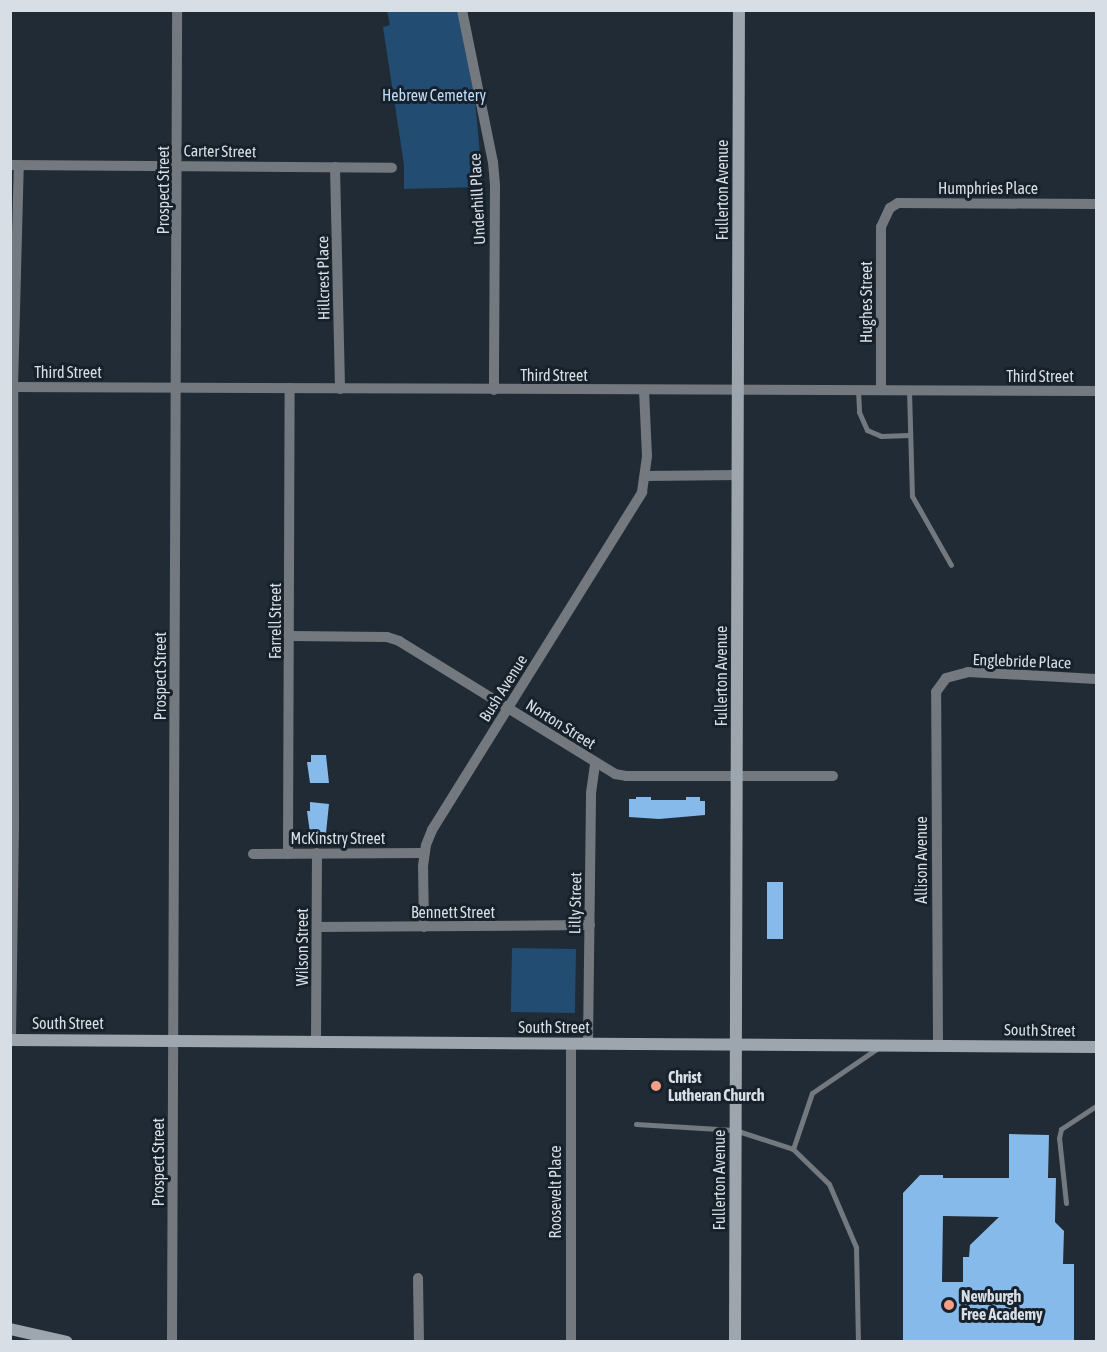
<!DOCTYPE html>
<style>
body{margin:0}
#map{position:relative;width:1107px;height:1352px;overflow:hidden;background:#202b35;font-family:"Asap Condensed",sans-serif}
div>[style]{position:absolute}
.green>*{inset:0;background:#224c71;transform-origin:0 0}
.building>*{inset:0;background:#85baeb;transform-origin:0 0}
.lane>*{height:5px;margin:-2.5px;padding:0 2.5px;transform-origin:2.5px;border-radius:2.5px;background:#73797e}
.street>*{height:10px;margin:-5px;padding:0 5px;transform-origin:5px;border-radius:5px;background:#73797e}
.secondary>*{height:12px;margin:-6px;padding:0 6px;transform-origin:6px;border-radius:6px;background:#9da6af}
.dots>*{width:16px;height:16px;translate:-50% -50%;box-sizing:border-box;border:3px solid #17212b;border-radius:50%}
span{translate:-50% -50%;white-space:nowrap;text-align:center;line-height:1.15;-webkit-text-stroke:6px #17212b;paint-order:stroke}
.park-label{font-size:16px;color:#c0dcf7}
.street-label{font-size:16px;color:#d7dee5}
.poi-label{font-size:16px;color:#d7dee5;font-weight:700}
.left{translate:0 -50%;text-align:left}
.frame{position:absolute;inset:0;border:12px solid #d7dee5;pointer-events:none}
</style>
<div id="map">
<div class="green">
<i style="clip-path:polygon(387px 11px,459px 11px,474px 88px,483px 187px,404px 189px,404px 165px,383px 27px,390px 25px)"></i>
<i style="left:512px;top:948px;width:64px;height:64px;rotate:1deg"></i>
</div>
<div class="building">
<i style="clip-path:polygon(311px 755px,326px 755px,329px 783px,310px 783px,307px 762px,311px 762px)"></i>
<i style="clip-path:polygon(636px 797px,651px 797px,651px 800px,686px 800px,686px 797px,700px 797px,700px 801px,705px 801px,705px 815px,659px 819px,629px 817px,629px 799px,636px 799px)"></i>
<i style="clip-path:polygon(310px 802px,329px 804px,326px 833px,310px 833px,307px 811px,310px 811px)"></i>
<i style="left:783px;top:882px;width:57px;height:16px;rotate:90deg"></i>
<i style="clip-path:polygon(evenodd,1009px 1134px,1049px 1135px,1048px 1178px,1056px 1178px,1055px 1222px,1064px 1231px,1063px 1264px,1074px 1264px,1074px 1341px,903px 1341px,903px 1193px,920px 1175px,943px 1175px,943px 1178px,1009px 1178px,1009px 1134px,943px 1216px,999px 1217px,970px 1245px,969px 1257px,963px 1257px,963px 1282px,942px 1282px,943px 1216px)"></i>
</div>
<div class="lane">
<i style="left:858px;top:390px;width:22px;rotate:87deg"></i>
<i style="left:859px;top:412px;width:20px;rotate:66deg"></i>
<i style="left:867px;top:430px;width:15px;rotate:23deg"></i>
<i style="left:881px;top:436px;width:28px;rotate:-2deg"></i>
<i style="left:909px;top:390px;width:106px;rotate:88.4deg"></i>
<i style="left:912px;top:496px;width:79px;rotate:60.5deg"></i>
<i style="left:636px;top:1124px;width:99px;rotate:3.5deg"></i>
<i style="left:735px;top:1130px;width:61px;rotate:18.1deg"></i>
<i style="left:793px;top:1149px;width:50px;rotate:44.2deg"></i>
<i style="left:829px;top:1184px;width:69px;rotate:66.8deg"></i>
<i style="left:856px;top:1247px;width:95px;rotate:88.8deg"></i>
<i style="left:793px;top:1149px;width:59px;rotate:-71.3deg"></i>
<i style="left:812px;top:1093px;width:80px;rotate:-34.3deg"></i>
<i style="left:1066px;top:1203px;width:65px;rotate:-96.1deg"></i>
<i style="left:1059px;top:1138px;width:9px;rotate:-77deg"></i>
<i style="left:1061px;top:1129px;width:42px;rotate:-33.3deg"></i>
</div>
<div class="street">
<i style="left:462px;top:10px;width:155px;rotate:78.5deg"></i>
<i style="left:493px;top:162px;width:24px;rotate:85deg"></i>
<i style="left:495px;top:186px;width:204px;rotate:90.3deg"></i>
<i style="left:10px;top:165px;width:382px;rotate:0.4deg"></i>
<i style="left:335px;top:167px;width:222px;rotate:88.7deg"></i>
<i style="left:10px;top:387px;width:1086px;rotate:0.21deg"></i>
<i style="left:881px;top:390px;width:163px;rotate:-90deg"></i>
<i style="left:881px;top:227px;width:21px;rotate:-65deg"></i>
<i style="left:890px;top:208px;width:9px;rotate:-32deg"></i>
<i style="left:898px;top:203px;width:198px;rotate:0.3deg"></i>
<i style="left:646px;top:476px;width:92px;rotate:-0.6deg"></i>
<i style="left:290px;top:636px;width:97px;rotate:0.6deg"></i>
<i style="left:387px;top:637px;width:13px;rotate:18deg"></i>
<i style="left:399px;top:641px;width:254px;rotate:31.6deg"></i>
<i style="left:615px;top:774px;width:11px;rotate:10deg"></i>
<i style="left:626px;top:776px;width:207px"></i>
<i style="left:253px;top:854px;width:171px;rotate:-0.3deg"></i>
<i style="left:288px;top:854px;width:466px;rotate:-89.8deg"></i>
<i style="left:317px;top:927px;width:273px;rotate:-0.4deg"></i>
<i style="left:424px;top:927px;width:61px;rotate:-90.9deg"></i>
<i style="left:423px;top:866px;width:21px;rotate:-82deg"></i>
<i style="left:426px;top:845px;width:16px;rotate:-68deg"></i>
<i style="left:432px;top:830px;width:398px;rotate:-58.1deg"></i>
<i style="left:642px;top:492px;width:36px;rotate:-82deg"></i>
<i style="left:647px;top:456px;width:66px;rotate:-92.6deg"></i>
<i style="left:11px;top:1040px;width:212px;rotate:-89.2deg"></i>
<i style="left:14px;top:828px;width:441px;rotate:-90.1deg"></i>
<i style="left:13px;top:387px;width:222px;rotate:-88.5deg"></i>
<i style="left:316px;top:1042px;width:189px;rotate:-89.7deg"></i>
<i style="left:588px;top:1043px;width:250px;rotate:-89.3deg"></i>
<i style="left:591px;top:793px;width:29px;rotate:-82deg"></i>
<i style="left:938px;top:1045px;width:353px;rotate:-90.3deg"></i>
<i style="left:936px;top:692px;width:17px;rotate:-54deg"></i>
<i style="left:946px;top:678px;width:23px;rotate:-15deg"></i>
<i style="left:968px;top:672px;width:128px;rotate:3.1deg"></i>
<i style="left:418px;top:1278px;width:64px;rotate:89.1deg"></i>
<i style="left:172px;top:1342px;width:1332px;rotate:-89.78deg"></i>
<i style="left:571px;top:1342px;width:299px;rotate:-90deg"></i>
</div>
<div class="secondary">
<i style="left:10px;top:1040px;width:1086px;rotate:0.37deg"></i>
<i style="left:10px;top:1329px;width:58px;rotate:12.8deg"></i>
<i style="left:735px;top:1342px;width:1332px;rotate:-89.83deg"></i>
</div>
<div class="dots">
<i style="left:656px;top:1086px;background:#f39f85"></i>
<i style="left:949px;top:1305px;background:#f39f85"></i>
</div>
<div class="park-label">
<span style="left:434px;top:95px">Hebrew Cemetery</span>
</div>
<div class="street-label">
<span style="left:220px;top:151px;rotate:1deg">Carter Street</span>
<span style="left:988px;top:188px">Humphries Place</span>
<span style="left:163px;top:190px;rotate:-90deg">Prospect Street</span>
<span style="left:722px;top:190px;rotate:-90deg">Fullerton Avenue</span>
<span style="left:477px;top:199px;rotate:-93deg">Underhill Place</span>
<span style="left:323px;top:278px;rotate:-91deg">Hillcrest Place</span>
<span style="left:866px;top:302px;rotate:-90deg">Hughes Street</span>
<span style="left:68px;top:372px">Third Street</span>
<span style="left:554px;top:375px">Third Street</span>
<span style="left:1040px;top:376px">Third Street</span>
<span style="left:275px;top:621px;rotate:-90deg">Farrell Street</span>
<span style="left:1022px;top:661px;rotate:2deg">Englebride Place</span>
<span style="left:160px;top:676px;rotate:-90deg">Prospect Street</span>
<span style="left:721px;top:676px;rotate:-90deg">Fullerton Avenue</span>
<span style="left:503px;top:688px;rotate:-58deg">Bush Avenue</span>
<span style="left:561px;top:724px;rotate:32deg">Norton Street</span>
<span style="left:338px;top:838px">McKinstry Street</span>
<span style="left:921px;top:860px;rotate:-90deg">Allison Avenue</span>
<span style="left:575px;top:903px;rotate:-89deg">Lilly Street</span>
<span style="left:453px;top:912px">Bennett Street</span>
<span style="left:302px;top:947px;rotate:-90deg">Wilson Street</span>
<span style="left:68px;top:1023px">South Street</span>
<span style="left:554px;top:1027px">South Street</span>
<span style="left:1040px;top:1030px;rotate:1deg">South Street</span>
<span style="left:158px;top:1162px;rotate:-90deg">Prospect Street</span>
<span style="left:719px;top:1180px;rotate:-90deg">Fullerton Avenue</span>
<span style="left:555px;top:1192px;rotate:-90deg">Roosevelt Place</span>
</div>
<div class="poi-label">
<span class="left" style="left:668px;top:1086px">Christ<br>Lutheran Church</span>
<span class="left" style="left:961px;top:1305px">Newburgh<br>Free Academy</span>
</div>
<div class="frame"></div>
</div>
